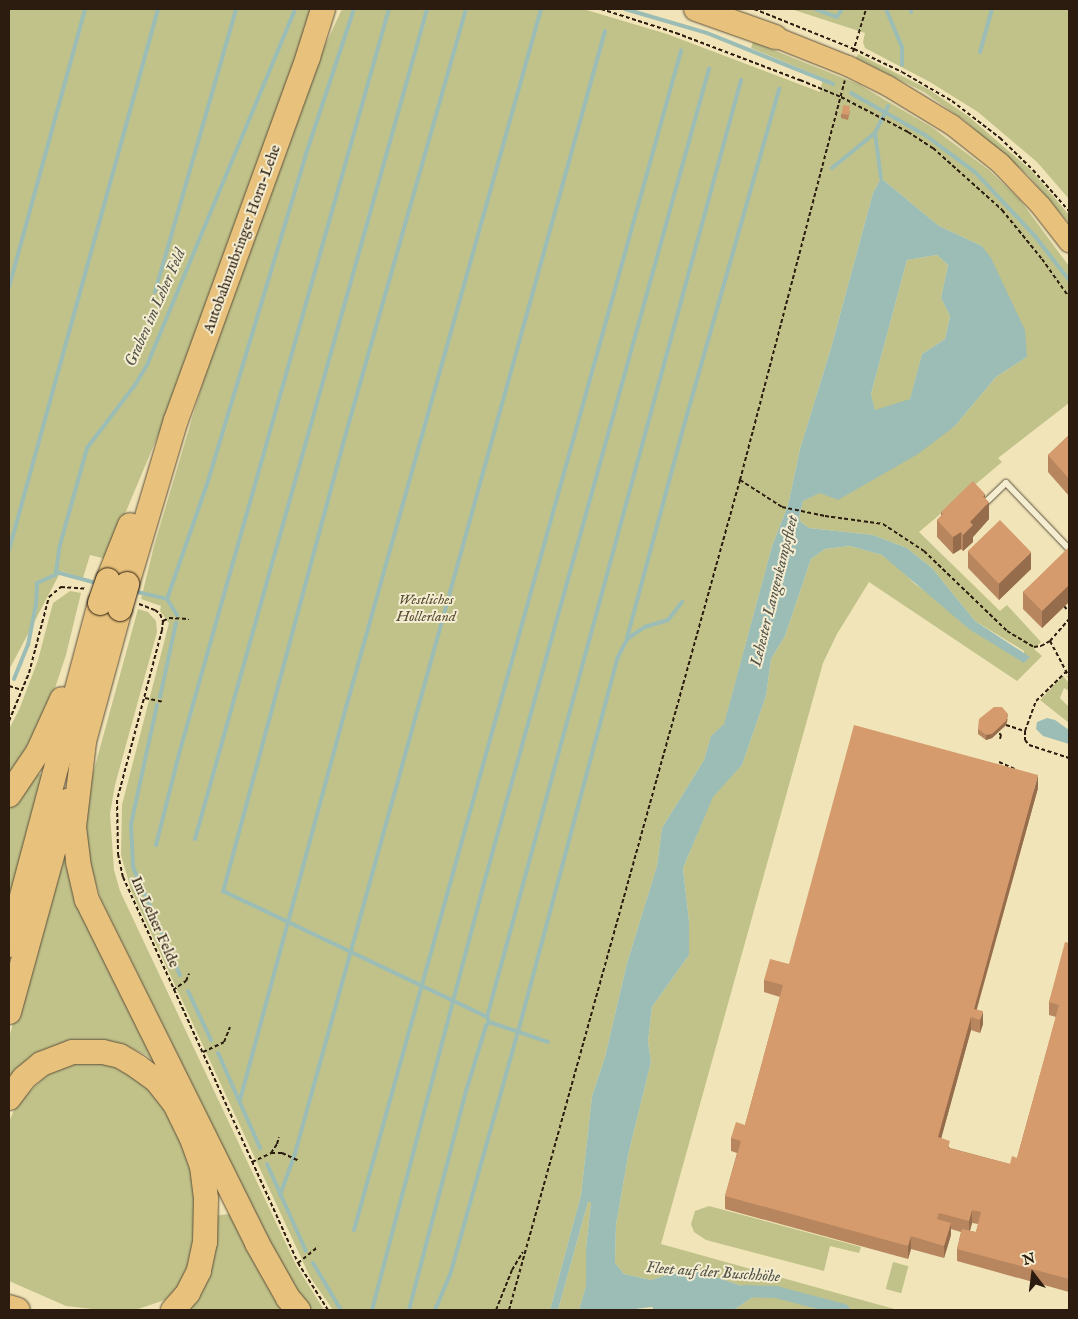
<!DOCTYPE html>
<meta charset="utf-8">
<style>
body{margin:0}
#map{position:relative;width:1078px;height:1319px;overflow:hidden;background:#f0e4b8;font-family:"IM FELL English",serif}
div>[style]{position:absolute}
.green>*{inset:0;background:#c1c289;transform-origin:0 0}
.water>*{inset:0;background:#9bbdb6}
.stream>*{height:4px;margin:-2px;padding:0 2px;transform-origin:2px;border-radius:2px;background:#9bbdb6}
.canal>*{height:12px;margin:-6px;padding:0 6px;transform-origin:6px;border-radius:6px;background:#9bbdb6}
.path>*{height:2px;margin-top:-1px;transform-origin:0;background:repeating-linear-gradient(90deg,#2b1c0f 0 4px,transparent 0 6.5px)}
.roads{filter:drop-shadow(0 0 1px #5c4e39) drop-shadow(0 0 1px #5c4e39)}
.lane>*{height:6px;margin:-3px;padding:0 3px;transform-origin:3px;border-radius:3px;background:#f5edd1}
.primary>*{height:20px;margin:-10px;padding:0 10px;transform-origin:10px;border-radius:10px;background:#e8c27c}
.highway>*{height:24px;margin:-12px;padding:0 12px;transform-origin:12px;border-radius:12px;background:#e8c27c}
.bridges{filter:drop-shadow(0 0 1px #2b1c0f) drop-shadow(0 0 1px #2b1c0f)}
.highway-bridge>*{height:24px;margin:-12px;padding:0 12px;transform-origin:12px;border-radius:12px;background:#e8c27c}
.wall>*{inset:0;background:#b7855e}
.shaded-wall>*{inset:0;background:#956c4c}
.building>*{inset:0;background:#d59b6d;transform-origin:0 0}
span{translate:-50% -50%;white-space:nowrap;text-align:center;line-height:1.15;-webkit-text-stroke:4px #f5edd1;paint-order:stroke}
.street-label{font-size:15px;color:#2b1c0f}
.park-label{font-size:15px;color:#584e34;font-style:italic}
.water-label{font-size:16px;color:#525449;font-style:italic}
.frame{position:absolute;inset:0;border:10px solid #2b1c0f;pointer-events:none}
.north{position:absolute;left:1008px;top:1249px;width:50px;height:50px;-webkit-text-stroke:4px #f5edd1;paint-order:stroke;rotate:345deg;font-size:14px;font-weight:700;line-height:20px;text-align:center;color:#2b1c0f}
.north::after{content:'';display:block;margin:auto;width:18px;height:22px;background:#2b1c0f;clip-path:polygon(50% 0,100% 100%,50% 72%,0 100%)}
</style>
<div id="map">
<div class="green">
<i style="clip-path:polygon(9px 9px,315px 9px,164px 421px,106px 559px,90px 555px,83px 578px,61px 571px,9px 670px)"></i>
<i style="clip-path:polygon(342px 9px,583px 9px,667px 34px,820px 92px,823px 78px,751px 48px,753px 42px,858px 84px,933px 128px,990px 171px,1020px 200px,1069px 266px,1069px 403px,998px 458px,1002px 462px,919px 532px,1000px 611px,1007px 605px,1041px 642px,1034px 649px,1042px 656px,1017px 681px,869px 582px,837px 634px,823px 663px,661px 1244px,898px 1310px,734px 1310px,760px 1292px,689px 1268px,651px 1280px,624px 1274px,615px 1263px,616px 1225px,629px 1151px,651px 1062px,648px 1041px,652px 1007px,689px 955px,689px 921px,683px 868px,713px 796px,742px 765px,766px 696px,771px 659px,785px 636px,811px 559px,825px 549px,850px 546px,882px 555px,897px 566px,915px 584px,1024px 662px,1024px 651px,975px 621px,932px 568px,907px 548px,873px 535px,809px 528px,801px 522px,799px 517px,803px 501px,955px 426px,996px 377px,1027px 357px,982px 246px,939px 226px,881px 178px,873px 193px,831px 348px,800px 449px,788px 505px,772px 546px,724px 725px,711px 736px,704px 760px,662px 828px,657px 866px,627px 963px,605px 1057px,592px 1096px,581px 1195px,550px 1310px,333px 1310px,310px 1277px,131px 890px,121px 855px,122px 805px,169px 623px,160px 611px,161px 606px,141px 599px,154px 546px,216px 338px,316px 65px)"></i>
<i style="clip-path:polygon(791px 9px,1069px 9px,1069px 199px,1037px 162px,978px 112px,930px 82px,865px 48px,863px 42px,865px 33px)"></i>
<i style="clip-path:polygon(858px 54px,928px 89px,968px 116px,1032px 171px,1069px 215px,1069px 223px,1028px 175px,964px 120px,924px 92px,856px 58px)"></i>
<i style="clip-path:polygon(937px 255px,948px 265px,941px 298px,950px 316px,945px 339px,922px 354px,910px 400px,875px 411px,871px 394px,907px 260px)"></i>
<i style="clip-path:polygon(70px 591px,81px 593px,66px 655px,53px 694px,33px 740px,9px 774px,9px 729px,19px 710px,38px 660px,53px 603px)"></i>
<i style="clip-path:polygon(138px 609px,148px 612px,156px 621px,157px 632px,115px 785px,110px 814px,114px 870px,120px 891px,296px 1265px,324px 1310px,310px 1310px,287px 1277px,101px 900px,89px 861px,86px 824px,89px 788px)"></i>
<i style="clip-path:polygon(1063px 676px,1069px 683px,1069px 691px,1064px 688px,1060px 698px,1069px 707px,1069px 723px,1040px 700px)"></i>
<i style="clip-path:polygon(32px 773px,45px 775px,9px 911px,9px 803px)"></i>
<i style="clip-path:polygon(69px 813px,71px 850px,157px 1065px,146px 1055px,122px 1044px,88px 1040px,60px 1044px,35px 1060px,9px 1090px,9px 1038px)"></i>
<i style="clip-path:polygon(101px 1061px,127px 1071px,150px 1089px,168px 1113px,185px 1145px,200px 1218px,236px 1213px,288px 1310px,179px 1310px,182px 1284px,165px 1300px,135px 1310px,101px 1310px,66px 1306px,9px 1281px,9px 1122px,17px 1103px,46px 1076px,69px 1063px)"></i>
<i style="clip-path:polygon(588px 1202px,591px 1202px,586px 1248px,586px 1286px,579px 1310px,558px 1310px)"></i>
<i style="clip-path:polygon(709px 1206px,861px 1247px,859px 1253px,830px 1246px,824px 1271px,706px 1240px,694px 1232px,691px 1224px,695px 1211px)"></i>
<i style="left:893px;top:1262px;width:16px;height:28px;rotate:15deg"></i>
</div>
<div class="water">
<i style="clip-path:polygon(evenodd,881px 178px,939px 226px,982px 246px,991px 258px,1025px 330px,1027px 357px,996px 377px,955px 426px,918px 454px,838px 500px,820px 493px,803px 501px,799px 517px,801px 522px,809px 528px,873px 535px,907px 548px,932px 568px,975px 621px,1030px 657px,1024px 663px,969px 629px,882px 555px,850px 546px,825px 549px,811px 559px,785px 636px,771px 659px,766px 696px,742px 765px,713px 797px,683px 868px,689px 921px,689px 955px,652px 1007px,648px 1041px,651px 1062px,629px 1151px,616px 1225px,615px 1263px,624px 1274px,651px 1280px,689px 1268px,760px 1292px,734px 1310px,654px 1310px,652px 1307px,627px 1310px,579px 1310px,586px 1286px,586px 1248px,591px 1202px,588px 1202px,558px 1310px,550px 1310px,581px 1195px,592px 1096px,605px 1057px,627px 963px,657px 866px,662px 828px,704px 760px,711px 736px,724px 724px,772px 546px,788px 505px,800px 449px,831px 348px,873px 193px,881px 178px,937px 255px,948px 265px,941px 298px,950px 316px,945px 339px,922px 354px,910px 399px,875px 410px,871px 394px,907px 260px,937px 255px)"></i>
<i style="clip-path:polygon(1047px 718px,1055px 720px,1069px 730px,1069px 744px,1043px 736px,1036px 729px,1037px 722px)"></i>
</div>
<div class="stream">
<i style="left:466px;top:9px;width:452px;rotate:105.8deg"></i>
<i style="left:343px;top:444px;width:463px;rotate:105deg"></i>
<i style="left:223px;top:891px;width:293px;rotate:25.5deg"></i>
<i style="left:487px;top:1017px;width:5px;rotate:68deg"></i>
<i style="left:489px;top:1022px;width:62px;rotate:18.7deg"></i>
<i style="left:625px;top:9px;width:85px;rotate:16.3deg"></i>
<i style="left:707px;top:33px;width:136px;rotate:22deg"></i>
<i style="left:815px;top:9px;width:23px;rotate:20deg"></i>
<i style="left:837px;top:17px;width:9px;rotate:-58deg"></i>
<i style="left:886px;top:9px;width:41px;rotate:67.2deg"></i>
<i style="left:902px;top:47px;width:18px;rotate:90deg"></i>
<i style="left:911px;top:12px;width:3px;rotate:-90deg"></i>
<i style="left:980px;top:52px;width:45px;rotate:-74.4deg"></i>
<i style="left:851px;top:93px;width:85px;rotate:29.6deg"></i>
<i style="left:925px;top:135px;width:62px;rotate:36.5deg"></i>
<i style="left:975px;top:172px;width:86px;rotate:46.9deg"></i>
<i style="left:1034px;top:235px;width:57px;rotate:52.1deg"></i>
<i style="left:832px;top:168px;width:55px;rotate:-39.1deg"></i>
<i style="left:881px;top:178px;width:45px;rotate:-97.6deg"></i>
<i style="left:875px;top:133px;width:30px;rotate:-64deg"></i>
<i style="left:9px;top:287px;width:288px;rotate:-74.7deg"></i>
<i style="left:155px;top:292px;width:294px;rotate:-74deg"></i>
<i style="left:9px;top:550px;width:561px;rotate:-74.6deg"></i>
<i style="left:56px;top:572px;width:27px;rotate:-82deg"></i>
<i style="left:60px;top:545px;width:101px;rotate:-74.4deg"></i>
<i style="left:87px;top:448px;width:79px;rotate:-52.7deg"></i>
<i style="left:135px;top:385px;width:23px;rotate:-59deg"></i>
<i style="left:147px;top:365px;width:386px;rotate:-67.4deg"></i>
<i style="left:56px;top:572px;width:46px;rotate:15.3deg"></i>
<i style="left:133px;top:591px;width:35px;rotate:13deg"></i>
<i style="left:167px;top:599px;width:19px;rotate:58deg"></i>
<i style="left:167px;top:599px;width:125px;rotate:-70.8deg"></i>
<i style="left:208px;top:481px;width:338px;rotate:-73.3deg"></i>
<i style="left:305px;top:157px;width:156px;rotate:-71.7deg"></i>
<i style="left:627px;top:638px;width:209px;rotate:-75deg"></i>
<i style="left:681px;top:436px;width:361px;rotate:-74.2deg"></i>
<i style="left:14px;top:679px;width:37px;rotate:-68deg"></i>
<i style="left:28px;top:645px;width:42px;rotate:-79deg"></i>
<i style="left:36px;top:604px;width:21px;rotate:-87deg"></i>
<i style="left:37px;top:583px;width:20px;rotate:-24deg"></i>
<i style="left:55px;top:575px;width:3px;rotate:-72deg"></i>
<i style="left:160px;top:697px;width:76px;rotate:-77.8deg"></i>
<i style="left:157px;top:705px;width:122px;rotate:102.3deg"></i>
<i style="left:131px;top:824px;width:43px;rotate:87.3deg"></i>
<i style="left:133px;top:867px;width:118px;rotate:66.5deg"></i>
<i style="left:195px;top:839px;width:862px;rotate:-74.38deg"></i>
<i style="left:156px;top:845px;width:94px;rotate:-75.8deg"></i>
<i style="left:179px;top:754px;width:774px;rotate:-74.26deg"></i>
<i style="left:188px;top:991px;width:54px;rotate:64.9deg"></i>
<i style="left:487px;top:1017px;width:971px;rotate:-74.83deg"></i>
<i style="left:218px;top:1053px;width:104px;rotate:66.1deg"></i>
<i style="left:240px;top:1100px;width:410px;rotate:-74.9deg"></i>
<i style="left:347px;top:704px;width:722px;rotate:-74.4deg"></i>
<i style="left:294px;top:1157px;width:1168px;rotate:-74.56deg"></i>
<i style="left:267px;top:1164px;width:95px;rotate:65.9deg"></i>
<i style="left:280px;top:1195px;width:37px;rotate:-70deg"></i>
<i style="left:354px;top:1230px;width:1224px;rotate:-74.5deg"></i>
<i style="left:313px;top:1263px;width:55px;rotate:59.2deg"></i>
<i style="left:372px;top:1310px;width:441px;rotate:-75.3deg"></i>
<i style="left:484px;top:883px;width:845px;rotate:-74.55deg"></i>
<i style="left:409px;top:1310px;width:229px;rotate:-75.4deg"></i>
<i style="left:467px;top:1088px;width:65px;rotate:-73deg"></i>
<i style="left:486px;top:1026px;width:5px;rotate:-53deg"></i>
<i style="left:435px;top:1310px;width:38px;rotate:-67deg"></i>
<i style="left:450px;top:1275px;width:252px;rotate:-74.4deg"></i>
<i style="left:518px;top:1032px;width:386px;rotate:-75.1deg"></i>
<i style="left:617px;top:659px;width:22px;rotate:-63deg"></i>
<i style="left:627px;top:639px;width:22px;rotate:-34deg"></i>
<i style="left:645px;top:627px;width:24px;rotate:-17deg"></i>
<i style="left:668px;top:620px;width:23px;rotate:-52deg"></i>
</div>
<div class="canal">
<i style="left:744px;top:1291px;width:32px;rotate:2deg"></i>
<i style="left:776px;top:1292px;width:70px;rotate:14.8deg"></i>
</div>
<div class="path">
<i style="left:601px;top:9px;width:79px;rotate:17.7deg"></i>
<i style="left:676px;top:33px;width:133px;rotate:20.8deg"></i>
<i style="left:800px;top:80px;width:44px;rotate:22.5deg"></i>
<i style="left:841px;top:97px;width:76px;rotate:27.6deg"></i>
<i style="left:908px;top:132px;width:30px;rotate:33deg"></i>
<i style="left:933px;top:148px;width:93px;rotate:41.9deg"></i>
<i style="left:1002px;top:210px;width:63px;rotate:50.8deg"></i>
<i style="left:1042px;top:259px;width:47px;rotate:54.6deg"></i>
<i style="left:754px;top:9px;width:108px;rotate:21.8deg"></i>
<i style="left:854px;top:49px;width:53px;rotate:25.6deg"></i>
<i style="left:902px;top:72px;width:58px;rotate:30.1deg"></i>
<i style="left:952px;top:101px;width:61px;rotate:37.6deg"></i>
<i style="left:1000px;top:138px;width:46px;rotate:44.1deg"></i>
<i style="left:1033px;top:170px;width:55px;rotate:48.7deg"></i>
<i style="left:853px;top:52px;width:45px;rotate:-73.2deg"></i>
<i style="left:740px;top:480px;width:50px;rotate:32.7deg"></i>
<i style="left:782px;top:507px;width:44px;rotate:11.8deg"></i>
<i style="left:825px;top:516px;width:59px;rotate:7.9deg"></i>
<i style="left:883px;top:524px;width:49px;rotate:33.4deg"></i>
<i style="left:924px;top:551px;width:115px;rotate:43.9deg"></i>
<i style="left:1007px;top:631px;width:31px;rotate:31deg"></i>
<i style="left:1034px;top:647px;width:7px;rotate:-8deg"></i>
<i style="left:1041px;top:646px;width:10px;rotate:-29deg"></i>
<i style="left:1050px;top:641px;width:29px;rotate:-49deg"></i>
<i style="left:139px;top:604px;width:17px;rotate:21deg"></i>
<i style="left:155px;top:610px;width:6px;rotate:39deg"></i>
<i style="left:160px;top:614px;width:8px;rotate:67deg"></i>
<i style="left:163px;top:621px;width:9px;rotate:96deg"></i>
<i style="left:162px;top:630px;width:176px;rotate:104.8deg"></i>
<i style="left:117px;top:800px;width:54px;rotate:88.9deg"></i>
<i style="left:118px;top:854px;width:24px;rotate:78deg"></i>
<i style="left:123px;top:877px;width:424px;rotate:65.6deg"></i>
<i style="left:298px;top:1263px;width:56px;rotate:57.4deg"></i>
<i style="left:1064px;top:606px;width:8px;rotate:50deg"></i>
<i style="left:163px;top:621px;width:7px;rotate:-27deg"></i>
<i style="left:169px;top:618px;width:20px;rotate:3deg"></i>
<i style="left:1050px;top:641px;width:40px;rotate:62deg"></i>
<i style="left:9px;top:686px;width:14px;rotate:17deg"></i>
<i style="left:145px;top:698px;width:19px;rotate:12deg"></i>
<i style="left:9px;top:721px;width:52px;rotate:-67.4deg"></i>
<i style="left:29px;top:673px;width:79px;rotate:-75.3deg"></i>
<i style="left:49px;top:597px;width:16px;rotate:-40deg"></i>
<i style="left:61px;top:587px;width:26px;rotate:4deg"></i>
<i style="left:1006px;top:725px;width:20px;rotate:18deg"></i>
<i style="left:1025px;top:731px;width:9px;rotate:90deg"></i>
<i style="left:1025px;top:740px;width:6px;rotate:51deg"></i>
<i style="left:1029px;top:745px;width:42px;rotate:18deg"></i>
<i style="left:1025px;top:731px;width:32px;rotate:-70deg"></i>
<i style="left:1036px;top:701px;width:43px;rotate:-44.1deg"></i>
<i style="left:999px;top:733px;width:3px;rotate:45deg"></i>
<i style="left:1001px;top:735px;width:4px;rotate:104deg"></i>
<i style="left:999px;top:762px;width:17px;rotate:24deg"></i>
<i style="left:173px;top:990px;width:16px;rotate:-35deg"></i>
<i style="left:186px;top:981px;width:8px;rotate:-67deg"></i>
<i style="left:203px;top:1052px;width:23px;rotate:-25deg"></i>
<i style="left:224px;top:1042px;width:16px;rotate:-68deg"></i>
<i style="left:271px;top:1153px;width:11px;rotate:-56deg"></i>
<i style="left:277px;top:1144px;width:7px;rotate:-74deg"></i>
<i style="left:252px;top:1162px;width:21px;rotate:-25deg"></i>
<i style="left:271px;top:1153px;width:11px"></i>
<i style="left:282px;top:1153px;width:19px;rotate:25deg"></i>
<i style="left:298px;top:1263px;width:26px;rotate:-39deg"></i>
<i style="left:496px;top:1310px;width:43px;rotate:-68.2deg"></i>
<i style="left:512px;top:1270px;width:21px;rotate:-59deg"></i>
<i style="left:509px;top:1310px;width:862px;rotate:-74.45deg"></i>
<i style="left:740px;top:480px;width:413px;rotate:-75.3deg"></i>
</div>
<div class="roads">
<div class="lane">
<i style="left:985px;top:503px;width:29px;rotate:-44deg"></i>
<i style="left:1006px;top:483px;width:91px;rotate:46.3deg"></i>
</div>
<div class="primary">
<i style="left:775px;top:37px;width:79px;rotate:21.7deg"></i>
<i style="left:848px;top:66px;width:45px;rotate:26.6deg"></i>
<i style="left:888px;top:86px;width:75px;rotate:31.4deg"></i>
<i style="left:952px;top:125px;width:61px;rotate:38.4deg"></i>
<i style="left:1000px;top:163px;width:59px;rotate:46.4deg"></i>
<i style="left:1041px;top:206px;width:46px;rotate:52.1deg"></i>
</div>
<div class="highway">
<i style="left:696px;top:9px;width:84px;rotate:19.5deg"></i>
<i style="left:108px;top:580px;width:59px;rotate:-68.2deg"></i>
<i style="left:127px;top:584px;width:171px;rotate:-73.4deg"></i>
<i style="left:176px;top:420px;width:386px;rotate:-70deg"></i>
<i style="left:308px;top:57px;width:50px;rotate:-72.6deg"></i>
<i style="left:84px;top:742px;width:86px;rotate:96.7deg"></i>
<i style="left:74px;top:827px;width:35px;rotate:83deg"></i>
<i style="left:78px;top:862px;width:39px;rotate:77deg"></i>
<i style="left:87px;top:900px;width:383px;rotate:63.6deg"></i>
<i style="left:257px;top:1243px;width:63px;rotate:60.6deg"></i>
<i style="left:288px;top:1298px;width:16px;rotate:50deg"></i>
<i style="left:80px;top:756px;width:152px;rotate:-74.8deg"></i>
<i style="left:9px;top:795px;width:52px;rotate:-56deg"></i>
<i style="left:38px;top:752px;width:58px;rotate:-65.6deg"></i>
<i style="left:9px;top:945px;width:354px;rotate:-75.1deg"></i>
<i style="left:9px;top:1012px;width:219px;rotate:-74.6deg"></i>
<i style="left:9px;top:1098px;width:25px;rotate:-53deg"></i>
<i style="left:24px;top:1078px;width:22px;rotate:-39deg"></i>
<i style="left:41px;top:1064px;width:33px;rotate:-21deg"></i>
<i style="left:72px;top:1052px;width:31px"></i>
<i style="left:103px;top:1052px;width:17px;rotate:13deg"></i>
<i style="left:120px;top:1056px;width:21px;rotate:31deg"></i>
<i style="left:138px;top:1067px;width:24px;rotate:36deg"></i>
<i style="left:157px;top:1081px;width:29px;rotate:52deg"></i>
<i style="left:175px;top:1104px;width:39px;rotate:64deg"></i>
<i style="left:192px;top:1139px;width:29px;rotate:70deg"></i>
<i style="left:202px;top:1166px;width:33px;rotate:83deg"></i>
<i style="left:206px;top:1199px;width:43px;rotate:91.3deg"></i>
<i style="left:205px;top:1242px;width:30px;rotate:102deg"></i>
<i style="left:199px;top:1271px;width:25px;rotate:117deg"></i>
<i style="left:188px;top:1293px;width:23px;rotate:131deg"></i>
<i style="left:9px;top:1307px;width:9px;rotate:18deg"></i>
</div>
</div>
<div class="bridges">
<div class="highway-bridge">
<i style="left:100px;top:603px;width:24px;rotate:-71deg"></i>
<i style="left:120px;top:609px;width:26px;rotate:-74deg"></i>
</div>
</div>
<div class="wall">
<i style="clip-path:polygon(850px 111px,848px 120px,841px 118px,841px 114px)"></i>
<i style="clip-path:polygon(1069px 435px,1069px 496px,1048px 472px,1048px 455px)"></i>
<i style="clip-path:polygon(985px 498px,989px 519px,973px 537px,973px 542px,963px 551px,961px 549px,953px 554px,937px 537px,937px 520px,941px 516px,941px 512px)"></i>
<i style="clip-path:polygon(1069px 550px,1069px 602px,1042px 628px,1023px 609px,1023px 592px)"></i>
<i style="clip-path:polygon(968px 551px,1031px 569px,999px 600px,968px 568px)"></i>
<i style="clip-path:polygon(1008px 719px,1006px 725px,992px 738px,986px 740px,978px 734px,978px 729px)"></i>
<i style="clip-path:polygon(evenodd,1038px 788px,977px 1009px,983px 1024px,980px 1033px,971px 1030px,941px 1138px,950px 1148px,1010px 1164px,1017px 1158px,1056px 1017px,1049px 1015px,1049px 1002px,1069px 943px,1069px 1292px,957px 1261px,957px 1249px,961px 1232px,951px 1229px,951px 1235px,944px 1258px,911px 1249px,908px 1259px,725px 1209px,725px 1196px,737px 1153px,731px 1151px,731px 1138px,745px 1125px,780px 997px,764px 992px,764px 980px,789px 964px,1038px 788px,972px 1223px,978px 1224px,976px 1232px,970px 1231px,972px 1223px)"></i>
</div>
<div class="shaded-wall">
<i style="clip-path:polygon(985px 494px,985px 506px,989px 502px,989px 519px,973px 537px,973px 542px,963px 551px,963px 535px,970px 522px,983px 496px)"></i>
<i style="clip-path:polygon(961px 532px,961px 549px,953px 554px,953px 537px)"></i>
<i style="clip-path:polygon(1031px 552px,1031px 569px,999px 600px,999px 583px)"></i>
<i style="clip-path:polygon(1069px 585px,1069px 602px,1042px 628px,1042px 611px)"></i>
<i style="clip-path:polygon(1008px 714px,1006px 725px,992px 738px,986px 740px,986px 735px)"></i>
<i style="clip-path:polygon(1038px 775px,1038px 788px,974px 1018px,974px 1009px)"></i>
<i style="clip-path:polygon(983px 1011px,983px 1024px,980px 1033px,980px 1020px)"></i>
<i style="clip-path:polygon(971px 1017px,971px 1030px,938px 1150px,938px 1137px)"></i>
<i style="clip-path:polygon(972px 1210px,972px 1223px,969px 1234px,969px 1221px)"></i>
<i style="clip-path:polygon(951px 1223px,951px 1235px,944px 1258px,944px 1246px)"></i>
<i style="clip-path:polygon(911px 1236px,911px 1249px,908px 1259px,908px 1246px)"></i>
</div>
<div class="building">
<i style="left:843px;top:105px;width:7px;height:9px;rotate:8deg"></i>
<i style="clip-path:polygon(1069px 435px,1069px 479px,1048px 455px)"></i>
<i style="clip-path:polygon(973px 481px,985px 494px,983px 496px,989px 502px,970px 522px,973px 525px,963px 535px,961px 532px,953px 537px,937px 520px,943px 514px,941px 512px)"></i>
<i style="left:1000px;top:520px;width:45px;height:45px;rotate:46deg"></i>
<i style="clip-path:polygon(1068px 548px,1069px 550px,1069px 585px,1042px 611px,1023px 592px)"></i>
<i style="clip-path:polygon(994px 707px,1002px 707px,1008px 714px,1006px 721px,992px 734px,986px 735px,978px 729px,979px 719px)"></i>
<i style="clip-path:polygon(854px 725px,1038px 775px,974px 1009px,983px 1011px,980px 1020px,971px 1017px,938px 1137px,950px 1141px,948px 1148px,1010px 1164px,1012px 1156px,1017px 1158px,1059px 1005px,1049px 1002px,1065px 942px,1069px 943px,1069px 1279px,957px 1249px,962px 1229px,976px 1232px,981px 1212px,972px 1210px,969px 1221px,939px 1213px,937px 1219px,951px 1223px,944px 1246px,911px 1236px,908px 1246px,725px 1196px,741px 1141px,731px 1138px,736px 1122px,745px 1125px,783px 985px,764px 980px,770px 959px,789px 964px)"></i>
</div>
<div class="street-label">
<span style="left:242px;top:239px;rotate:-70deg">Autobahnzubringer Horn-Lehe</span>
<span style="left:155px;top:922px;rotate:66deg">Im Leher Felde</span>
</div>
<div class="park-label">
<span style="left:426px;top:608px">Westliches<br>Hollerland</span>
</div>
<div class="water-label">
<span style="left:156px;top:308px;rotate:-66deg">Graben im Leher Feld</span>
<span style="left:775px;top:591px;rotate:-76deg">Lehester Langenkampsfleet</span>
<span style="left:713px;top:1273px;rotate:4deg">Fleet auf der Buschhöhe</span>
</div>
<div class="frame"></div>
<div class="north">N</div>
</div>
